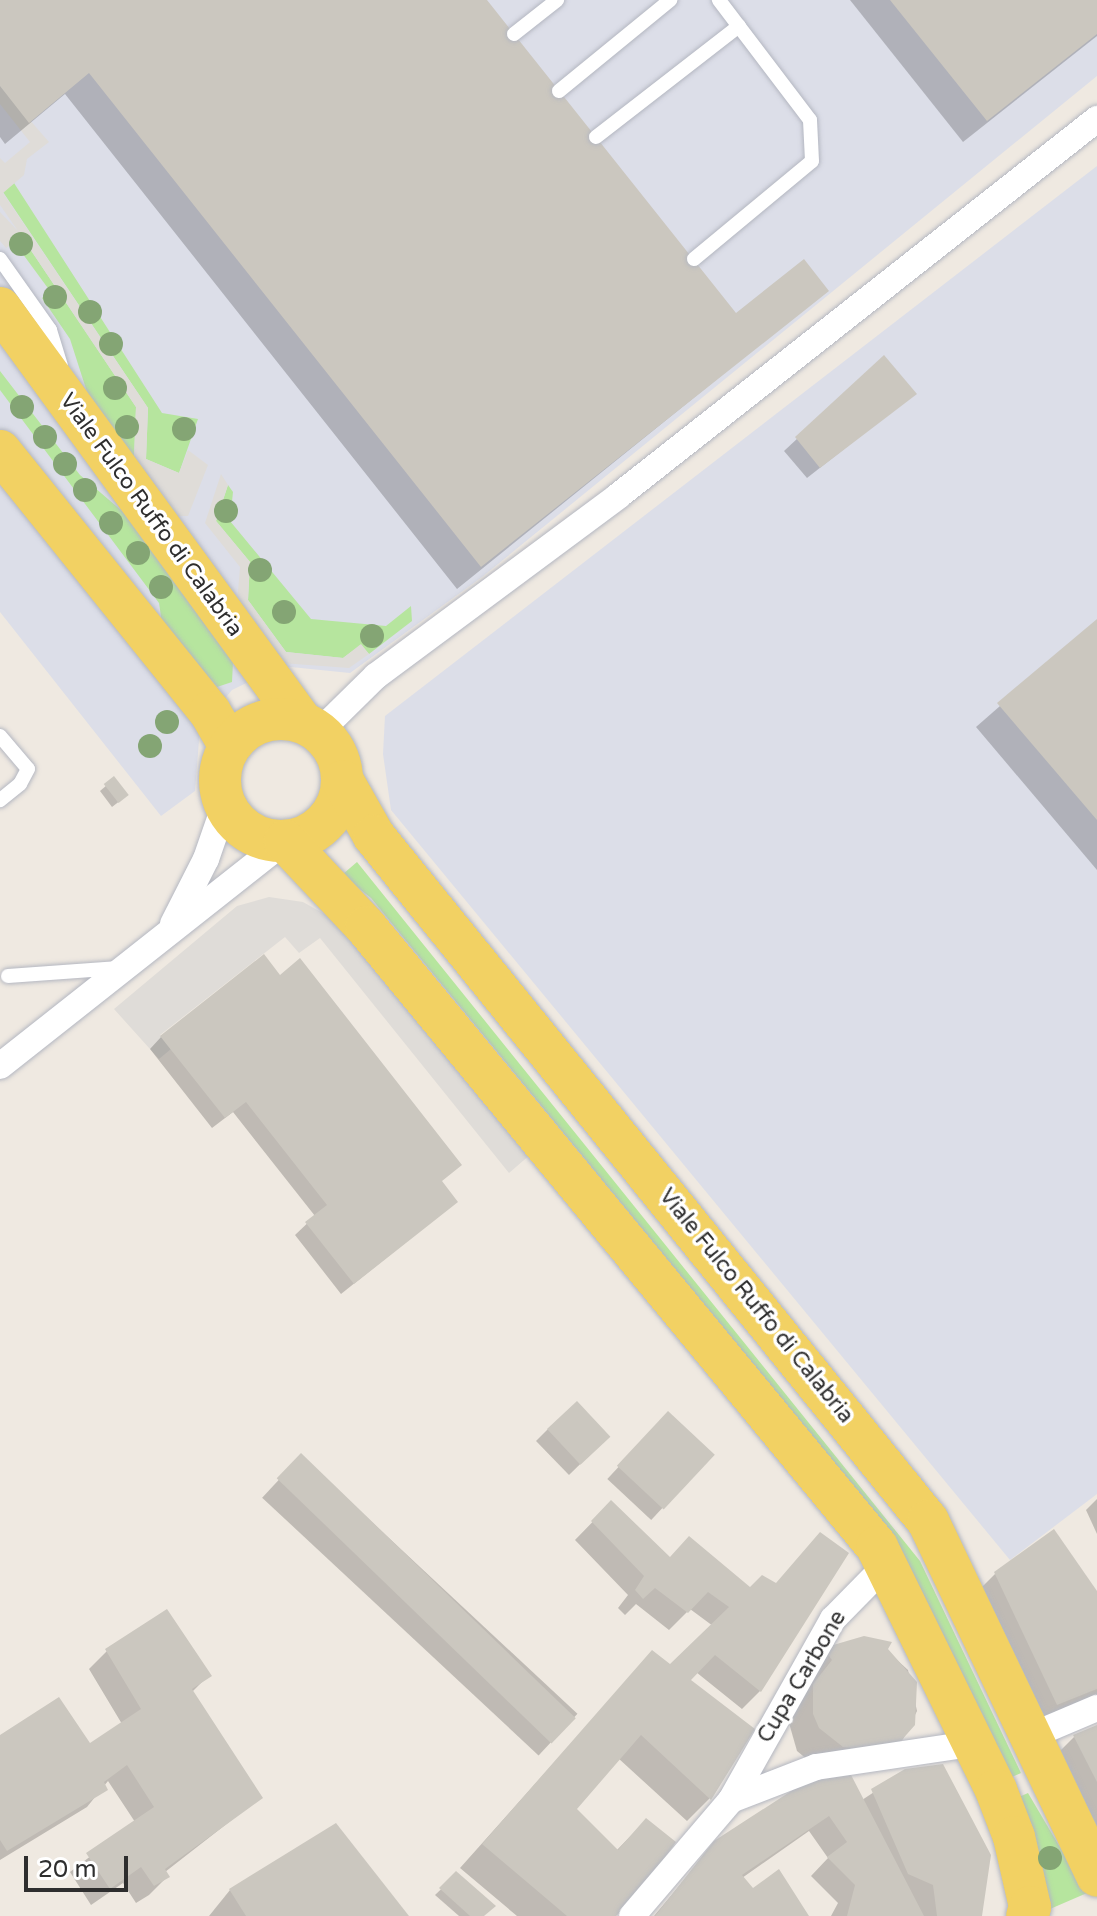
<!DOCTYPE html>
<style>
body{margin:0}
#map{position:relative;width:1097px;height:1916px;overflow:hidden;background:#efe9e1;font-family:"Varela Round",sans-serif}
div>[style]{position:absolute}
.airport>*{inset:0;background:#dcdee8}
.green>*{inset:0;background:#b6e59e}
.plaza>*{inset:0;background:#dfdcd8}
.shadow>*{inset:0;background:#0003;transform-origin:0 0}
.building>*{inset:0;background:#cbc7bf;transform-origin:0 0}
.roads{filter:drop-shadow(0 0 2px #b4b7c1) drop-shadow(0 0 2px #b4b7c1)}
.service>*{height:14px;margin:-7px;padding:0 7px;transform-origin:7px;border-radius:7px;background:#fff}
.minor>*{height:26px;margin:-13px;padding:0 13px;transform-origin:13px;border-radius:13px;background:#fff}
.primary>*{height:42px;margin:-21px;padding:0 21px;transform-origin:21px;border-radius:21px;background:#f2d163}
.primary>.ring{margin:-21px;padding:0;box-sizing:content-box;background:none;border:42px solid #f2d163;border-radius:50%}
.trees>*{width:24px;height:24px;margin:-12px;border-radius:50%;background:#84a574}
span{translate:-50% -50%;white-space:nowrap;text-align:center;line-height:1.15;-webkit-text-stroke:7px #fff;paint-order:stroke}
.street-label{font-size:22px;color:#2e2e2e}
.scale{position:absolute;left:24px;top:1856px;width:104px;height:36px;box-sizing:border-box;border:4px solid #2e2e2e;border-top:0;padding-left:10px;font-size:24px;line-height:28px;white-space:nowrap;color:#2e2e2e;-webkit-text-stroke:6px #fff;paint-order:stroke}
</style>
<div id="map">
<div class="airport">
<i style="clip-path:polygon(0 0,1097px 0,1097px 76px,482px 577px,350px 673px,281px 666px,232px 690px,200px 728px,195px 791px,161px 816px,0 612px)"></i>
<i style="clip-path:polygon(1097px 166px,1097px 1494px,1010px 1560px,391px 810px,383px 754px,385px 716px)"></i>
</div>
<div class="green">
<i style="clip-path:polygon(14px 183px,162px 413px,198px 419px,179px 473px,146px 459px,148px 408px,3px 192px)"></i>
<i style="clip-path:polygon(22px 237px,136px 407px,134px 458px,87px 392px,70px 339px,42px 298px,50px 291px,14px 242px)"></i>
<i style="clip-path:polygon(0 371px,80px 475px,129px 517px,233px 662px,232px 682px,217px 687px,162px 623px,159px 603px,0 390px)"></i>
<i style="clip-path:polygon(228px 485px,233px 492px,230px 521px,311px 619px,386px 626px,411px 606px,412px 621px,369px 654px,361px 645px,343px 658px,286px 652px,248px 600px,250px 562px,216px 521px)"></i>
<i style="clip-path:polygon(357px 862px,920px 1561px,1021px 1773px,1010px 1778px,893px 1535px,371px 898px,347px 879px,343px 874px)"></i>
<i style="clip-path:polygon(1028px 1793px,1087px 1893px,1050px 1909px,1019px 1797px)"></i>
</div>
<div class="plaza">
<i style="clip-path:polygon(0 86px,49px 142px,27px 159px,24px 175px,3px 193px,148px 408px,146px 459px,179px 473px,188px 450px,208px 465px,188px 516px,177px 516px,134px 458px,136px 407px,22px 237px,6px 248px,0 241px,0 212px,18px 231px,0 205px,0 158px,5px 163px,30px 142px,0 104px)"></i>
<i style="clip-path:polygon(221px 474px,228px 485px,216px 521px,250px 562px,248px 600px,286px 652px,343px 658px,361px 644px,369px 654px,349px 668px,281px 663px,237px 604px,240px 567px,205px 523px)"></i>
<i style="clip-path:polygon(269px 897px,303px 902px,335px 920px,531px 1154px,509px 1173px,320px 938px,299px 953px,285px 937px,160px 1035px,171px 1049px,159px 1059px,114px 1009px,237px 906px)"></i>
</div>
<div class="shadow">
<i style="clip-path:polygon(0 0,484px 0,736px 316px,826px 291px,457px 589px,65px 94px,5px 144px,0 137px)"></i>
<i style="clip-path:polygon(850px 0,1097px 0,1097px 36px,963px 142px)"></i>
<i style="clip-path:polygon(884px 358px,914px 394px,807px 478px,784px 451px)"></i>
<i style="clip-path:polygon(1097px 621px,1097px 870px,976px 727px)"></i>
<i style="clip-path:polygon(114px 779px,121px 800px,112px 807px,100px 791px)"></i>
<i style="clip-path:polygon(279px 978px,460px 1165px,440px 1182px,456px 1202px,341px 1294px,295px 1235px,315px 1216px,233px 1112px,212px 1128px,150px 1049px,161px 1037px)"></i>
<i style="left:668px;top:1414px;width:60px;height:89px;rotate:43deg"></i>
<i style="clip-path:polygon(548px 1429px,608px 1437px,569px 1475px,536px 1441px)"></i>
<i style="left:301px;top:1456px;width:378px;height:57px;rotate:43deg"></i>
<i style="clip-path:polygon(1097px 1499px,1097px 1534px,1086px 1510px)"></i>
<i style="clip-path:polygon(611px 1503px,669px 1559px,750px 1590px,775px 1585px,846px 1553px,760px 1691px,742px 1709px,696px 1672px,688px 1680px,753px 1729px,709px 1799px,687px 1821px,618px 1758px,574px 1810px,616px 1851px,646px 1820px,614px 1916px,517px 1916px,460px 1868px,652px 1653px,670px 1666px,713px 1626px,690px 1609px,669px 1630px,636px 1604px,625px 1615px,618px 1608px,628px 1595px,575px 1540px)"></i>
<i style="clip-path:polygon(995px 1574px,1097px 1594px,1097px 1699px,1039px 1721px,977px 1592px)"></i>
<i style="clip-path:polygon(824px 1649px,885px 1649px,908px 1670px,917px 1711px,903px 1739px,879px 1762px,820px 1770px,797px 1751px,789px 1723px)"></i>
<i style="clip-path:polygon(107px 1651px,209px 1675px,192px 1692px,260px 1798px,165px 1872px,167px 1877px,149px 1895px,136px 1903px,123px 1883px,91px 1905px,70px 1872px,135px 1822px,108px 1781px,87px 1807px,0 1860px,0 1737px,89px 1746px,122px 1724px,89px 1669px)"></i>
<i style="clip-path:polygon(1097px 1727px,1097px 1848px,1051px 1760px,1074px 1737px)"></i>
<i style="clip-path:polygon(906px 1771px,989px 1855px,980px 1916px,831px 1916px,838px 1903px,811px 1876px,828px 1858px,809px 1831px,742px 1878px,752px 1891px,806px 1916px,654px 1916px,716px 1842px,862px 1800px)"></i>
<i style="clip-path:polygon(457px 1874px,482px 1916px,459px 1916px,435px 1895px)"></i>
<i style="clip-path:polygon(230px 1890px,407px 1916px,209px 1916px)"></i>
</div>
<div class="building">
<i style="clip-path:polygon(0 0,487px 0,736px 313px,804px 259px,829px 291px,481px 567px,89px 73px,29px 123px,0 86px)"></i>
<i style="clip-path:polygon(890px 0,1097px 0,1097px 34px,987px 121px)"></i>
<i style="clip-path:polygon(884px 355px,917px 394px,820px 468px,795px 437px)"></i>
<i style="clip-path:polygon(1097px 619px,1097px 820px,997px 703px)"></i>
<i style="left:114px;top:776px;width:24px;height:13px;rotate:52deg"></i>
<i style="clip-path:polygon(264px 954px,280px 975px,300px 958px,462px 1165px,442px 1181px,458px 1202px,354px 1284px,305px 1222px,327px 1205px,246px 1102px,225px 1118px,160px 1036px)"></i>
<i style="left:577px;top:1401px;width:49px;height:41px;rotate:47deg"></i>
<i style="left:668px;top:1411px;width:64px;height:75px;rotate:43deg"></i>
<i style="left:301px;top:1453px;width:382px;height:35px;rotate:44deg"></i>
<i style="clip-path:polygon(611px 1500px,670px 1557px,689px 1536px,750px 1587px,762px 1575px,776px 1583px,820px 1532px,849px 1553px,761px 1692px,715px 1655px,691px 1680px,755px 1729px,711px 1800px,641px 1735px,577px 1809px,618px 1850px,646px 1818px,676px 1842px,639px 1894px,616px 1916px,567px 1916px,482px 1844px,652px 1650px,670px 1664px,729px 1607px,708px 1592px,688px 1613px,655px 1588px,643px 1599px,635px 1590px,644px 1576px,591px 1521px)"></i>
<i style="clip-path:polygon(1054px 1529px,1097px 1591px,1097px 1689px,1057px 1705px,994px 1572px)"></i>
<i style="clip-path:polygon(167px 1609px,212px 1676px,192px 1689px,263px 1798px,165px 1869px,170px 1877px,154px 1886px,141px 1867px,110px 1889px,86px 1853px,154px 1807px,127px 1765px,104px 1782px,108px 1790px,7px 1851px,0 1840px,0 1735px,59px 1697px,90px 1743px,141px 1709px,105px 1649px)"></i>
<i style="clip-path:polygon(864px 1636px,892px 1642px,888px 1649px,917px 1682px,915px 1725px,892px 1751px,843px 1747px,819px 1728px,813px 1714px,813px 1684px,832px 1660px,823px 1648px)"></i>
<i style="clip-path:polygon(1097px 1725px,1097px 1782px,1073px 1735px)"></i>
<i style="clip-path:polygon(943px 1764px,991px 1855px,982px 1916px,937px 1916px,933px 1885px,908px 1874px,871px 1789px,905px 1769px)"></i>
<i style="clip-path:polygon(849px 1771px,924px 1916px,847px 1916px,855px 1885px,827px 1857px,847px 1842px,829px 1816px,742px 1875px,753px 1888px,779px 1869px,809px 1916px,655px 1916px,714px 1841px,805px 1782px)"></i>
<i style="clip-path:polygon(336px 1823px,409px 1916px,246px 1916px,229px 1889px)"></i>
<i style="clip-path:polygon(456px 1871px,496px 1906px,484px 1916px,470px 1916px,439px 1888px)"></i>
</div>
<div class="roads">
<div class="service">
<i style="left:514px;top:34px;width:55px;rotate:-38.3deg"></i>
<i style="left:559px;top:91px;width:144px;rotate:-39.3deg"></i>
<i style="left:596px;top:137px;width:181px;rotate:-37.8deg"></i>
<i style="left:0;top:259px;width:87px;rotate:54.8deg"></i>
<i style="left:50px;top:330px;width:37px;rotate:73deg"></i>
<i style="left:694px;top:259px;width:153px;rotate:-39.7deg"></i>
<i style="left:812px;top:161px;width:41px;rotate:-92.8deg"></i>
<i style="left:810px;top:120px;width:151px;rotate:-127.2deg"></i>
<i style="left:0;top:736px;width:43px;rotate:49.7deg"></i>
<i style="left:28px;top:769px;width:17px;rotate:118deg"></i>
<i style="left:20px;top:784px;width:26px;rotate:141deg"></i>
<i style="left:8px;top:976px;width:111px;rotate:-4.1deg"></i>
</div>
<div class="minor">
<i style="left:319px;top:732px;width:80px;rotate:-44.5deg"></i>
<i style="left:376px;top:676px;width:302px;rotate:-36.6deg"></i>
<i style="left:618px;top:496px;width:610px;rotate:-38.2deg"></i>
<i style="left:173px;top:924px;width:73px;rotate:-63.1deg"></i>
<i style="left:206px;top:859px;width:58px;rotate:-70.9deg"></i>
<i style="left:0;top:1066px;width:363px;rotate:-38.3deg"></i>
<i style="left:1031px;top:1736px;width:72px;rotate:-23deg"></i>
<i style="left:731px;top:1800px;width:91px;rotate:-21.2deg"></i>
<i style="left:816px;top:1767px;width:162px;rotate:-8.5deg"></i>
<i style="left:632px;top:1916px;width:153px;rotate:-49.5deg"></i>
<i style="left:731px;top:1800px;width:208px;rotate:-60.6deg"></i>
<i style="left:833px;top:1619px;width:77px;rotate:-45.5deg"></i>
</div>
<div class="primary">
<i style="left:0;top:308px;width:512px;rotate:53.89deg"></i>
<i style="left:0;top:451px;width:335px;rotate:51.2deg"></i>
<i style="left:210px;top:712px;width:39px;rotate:60deg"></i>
<i class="ring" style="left:220px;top:719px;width:80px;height:80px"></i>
<i style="left:343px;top:781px;width:63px;rotate:60.6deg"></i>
<i style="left:374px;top:836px;width:881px;rotate:51.04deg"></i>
<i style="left:928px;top:1521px;width:393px;rotate:64.5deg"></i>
<i style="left:285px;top:841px;width:118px;rotate:46.7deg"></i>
<i style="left:366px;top:927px;width:803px;rotate:50.5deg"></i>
<i style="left:877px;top:1547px;width:271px;rotate:63.9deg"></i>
<i style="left:996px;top:1790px;width:50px;rotate:69deg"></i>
<i style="left:1014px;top:1837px;width:72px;rotate:77.1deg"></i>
<i style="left:1030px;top:1907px;width:9px;rotate:108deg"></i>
</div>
</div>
<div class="trees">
<i style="left:21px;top:244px"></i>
<i style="left:55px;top:297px"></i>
<i style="left:90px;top:312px"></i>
<i style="left:111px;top:344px"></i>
<i style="left:115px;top:388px"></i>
<i style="left:22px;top:407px"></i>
<i style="left:127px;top:427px"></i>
<i style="left:184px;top:429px"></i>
<i style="left:45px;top:437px"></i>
<i style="left:65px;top:464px"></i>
<i style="left:85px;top:490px"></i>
<i style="left:226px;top:511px"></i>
<i style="left:111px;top:523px"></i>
<i style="left:138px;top:553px"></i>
<i style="left:260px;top:570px"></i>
<i style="left:161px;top:587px"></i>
<i style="left:284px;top:612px"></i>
<i style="left:372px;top:636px"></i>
<i style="left:167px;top:722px"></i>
<i style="left:150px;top:746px"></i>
<i style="left:1050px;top:1858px"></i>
</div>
<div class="street-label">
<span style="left:151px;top:515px;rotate:54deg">Viale Fulco Ruffo di Calabria</span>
<span style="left:756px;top:1306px;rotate:51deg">Viale Fulco Ruffo di Calabria</span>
<span style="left:802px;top:1677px;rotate:-59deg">Cupa Carbone</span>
</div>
<div class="scale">20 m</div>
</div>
